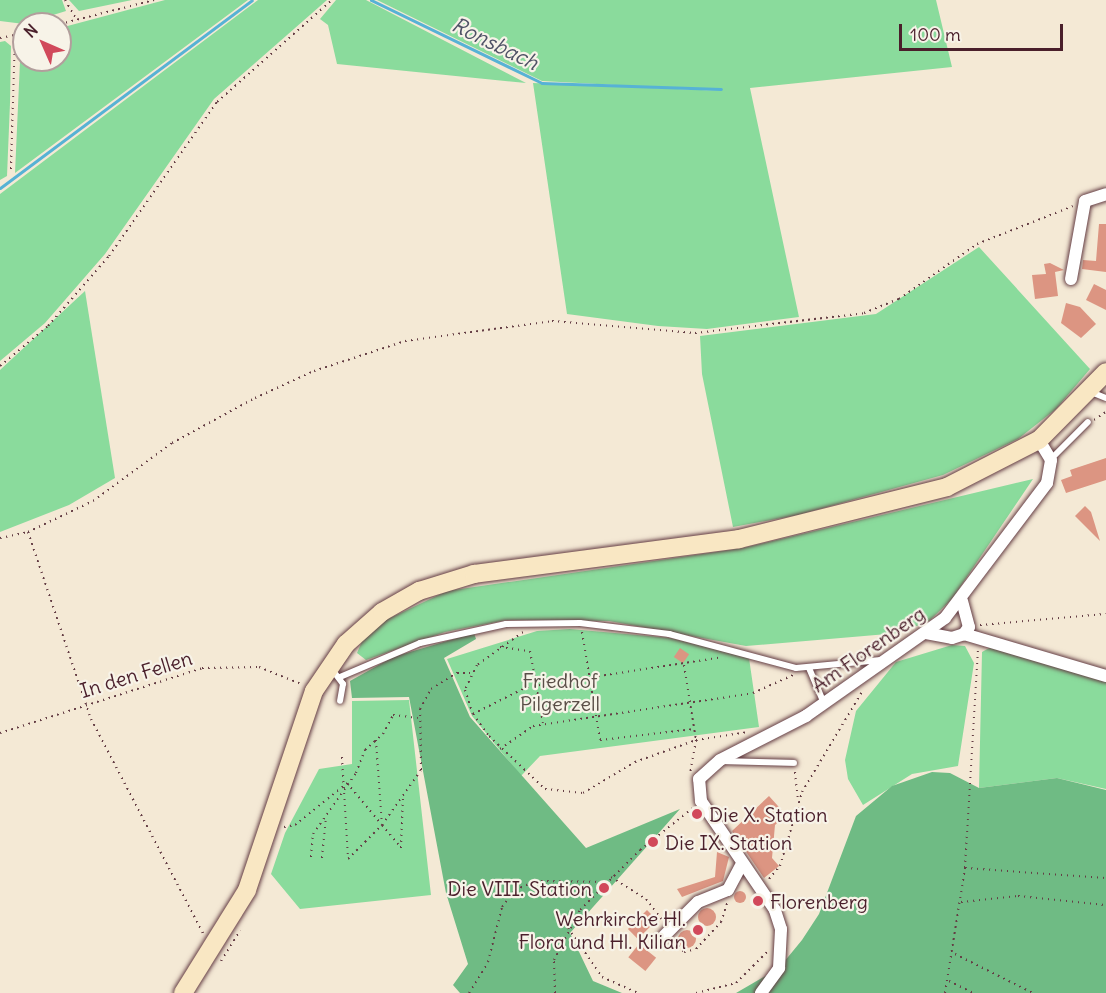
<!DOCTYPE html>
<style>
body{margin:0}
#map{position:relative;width:1106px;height:993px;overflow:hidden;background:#f4e9d5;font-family:Delius,sans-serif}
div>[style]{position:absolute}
.green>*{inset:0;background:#8adb9c}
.forest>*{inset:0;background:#6fbb84}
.stream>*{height:3px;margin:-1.5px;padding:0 1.5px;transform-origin:1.5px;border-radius:1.5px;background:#57b2d5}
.building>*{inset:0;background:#dc9582;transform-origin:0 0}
.round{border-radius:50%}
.path>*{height:2px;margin-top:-1px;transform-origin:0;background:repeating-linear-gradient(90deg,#643d44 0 1.5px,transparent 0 6px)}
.roads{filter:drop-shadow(0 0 2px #643d44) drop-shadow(0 0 2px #643d44)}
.lane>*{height:6px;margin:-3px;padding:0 3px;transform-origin:3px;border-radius:3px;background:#fff}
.street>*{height:12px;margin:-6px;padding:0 6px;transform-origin:6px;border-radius:6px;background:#fff}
.secondary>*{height:18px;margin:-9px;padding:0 9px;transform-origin:9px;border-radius:9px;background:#f9e7c3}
.dots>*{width:16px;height:16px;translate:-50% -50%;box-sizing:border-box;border:3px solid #f7f3e8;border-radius:50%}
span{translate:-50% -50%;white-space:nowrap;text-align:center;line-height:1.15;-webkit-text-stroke:4.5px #f7f3e8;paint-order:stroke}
.street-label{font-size:20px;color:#4a1f2b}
.park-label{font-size:20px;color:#5a4e47}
.poi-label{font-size:20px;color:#4a1f2b}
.left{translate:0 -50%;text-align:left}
.right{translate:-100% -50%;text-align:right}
.water-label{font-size:21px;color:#4f5266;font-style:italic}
.north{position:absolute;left:12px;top:12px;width:60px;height:60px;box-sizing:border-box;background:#f7f3e8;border:2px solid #b29e9c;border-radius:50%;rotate:315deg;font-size:16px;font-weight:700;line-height:24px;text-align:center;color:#4a1f2b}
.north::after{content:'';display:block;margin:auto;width:21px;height:27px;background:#d1495b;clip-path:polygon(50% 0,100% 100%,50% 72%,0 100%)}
.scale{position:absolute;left:899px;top:24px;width:164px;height:27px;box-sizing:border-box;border:3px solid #4a1f2b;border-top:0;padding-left:8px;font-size:18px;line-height:21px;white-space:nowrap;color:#4a1f2b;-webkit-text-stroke:4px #f7f3e8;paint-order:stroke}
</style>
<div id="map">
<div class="green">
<i style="clip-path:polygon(0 0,62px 0,66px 11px,24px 24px,0 21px)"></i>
<i style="clip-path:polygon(69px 0,132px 0,79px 11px)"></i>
<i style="clip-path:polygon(165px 0,248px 0,15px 173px,21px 39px,24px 60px,60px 60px,60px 28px)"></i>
<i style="clip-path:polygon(258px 0,327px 0,214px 99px,105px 254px,45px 323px,0 361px,0 194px)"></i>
<i style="clip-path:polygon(336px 0,366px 0,526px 83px,337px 64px,328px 25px,320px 19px)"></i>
<i style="clip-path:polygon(377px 0,936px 0,952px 67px,750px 88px,799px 317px,707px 329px,658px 326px,567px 314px,533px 83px,725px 91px,542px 81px)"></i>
<i style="clip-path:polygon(5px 41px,11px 46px,10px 103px,7px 176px,0 180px,0 42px)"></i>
<i style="clip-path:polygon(979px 247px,1090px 369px,1056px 409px,1018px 439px,943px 475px,798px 515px,733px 527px,702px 374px,700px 336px,876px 314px)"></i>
<i style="clip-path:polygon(85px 291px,115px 478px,69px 505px,0 532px,0 370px)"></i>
<i style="clip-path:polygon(1033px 479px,952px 599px,929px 621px,899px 633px,746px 646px,609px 621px,507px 620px,445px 632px,366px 660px,357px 653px,363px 639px,386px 620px,447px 591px,743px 548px)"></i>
<i style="clip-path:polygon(570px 629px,671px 638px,749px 658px,759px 727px,540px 756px,521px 776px,472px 716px,447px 659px,537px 631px)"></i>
<i style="clip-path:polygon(952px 645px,965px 646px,974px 663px,958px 766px,912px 774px,863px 805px,848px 779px,845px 760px,856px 711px,896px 662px)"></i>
<i style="clip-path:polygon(991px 647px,1106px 681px,1106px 789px,1057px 778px,979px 788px,982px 652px)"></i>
<i style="clip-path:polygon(409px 700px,431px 895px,300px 909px,271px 874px,285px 833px,319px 769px,352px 764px,352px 701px)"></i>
</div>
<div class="forest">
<i style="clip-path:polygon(474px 633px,476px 639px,444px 658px,470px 717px,586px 848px,680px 809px,570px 933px,593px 981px,622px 993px,460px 993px,453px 985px,468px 964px,446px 893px,409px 697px,352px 698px,350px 681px,393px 657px)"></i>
<i style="clip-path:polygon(932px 772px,950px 773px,979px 788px,1057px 778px,1106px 790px,1106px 993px,736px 993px,779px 968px,802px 940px,819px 914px,856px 816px,892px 786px)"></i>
</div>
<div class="stream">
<i style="left:371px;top:0;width:190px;rotate:25.9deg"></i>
<i style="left:542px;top:83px;width:179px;rotate:1.9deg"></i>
<i style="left:0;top:188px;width:314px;rotate:-36.7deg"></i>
</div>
<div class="building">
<i style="clip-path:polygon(1099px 224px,1106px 224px,1106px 272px,1082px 269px,1083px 260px,1096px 261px)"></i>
<i style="clip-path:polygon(1050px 263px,1064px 270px,1055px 272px,1058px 296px,1035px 299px,1032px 275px,1046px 274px,1044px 264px)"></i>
<i style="clip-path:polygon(1094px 284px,1106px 290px,1106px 310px,1086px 300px)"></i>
<i style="clip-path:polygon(1066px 303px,1080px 307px,1096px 324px,1081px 338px,1061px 323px)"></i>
<i style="clip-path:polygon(1106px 458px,1106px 480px,1066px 493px,1061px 480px,1072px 476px,1070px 470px)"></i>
<i style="clip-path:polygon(1085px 506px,1091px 512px,1100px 541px,1075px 516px)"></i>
<i style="left:680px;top:648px;width:11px;height:11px;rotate:34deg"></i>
<i style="clip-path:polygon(769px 796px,786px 815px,775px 825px,772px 858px,779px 866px,764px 878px,732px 831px)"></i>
<i style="clip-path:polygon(717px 852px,729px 857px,723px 881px,682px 897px,677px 889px,715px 877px)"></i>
<i class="round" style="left:734px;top:891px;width:12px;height:12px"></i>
<i class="round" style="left:698px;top:908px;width:18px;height:18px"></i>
<i style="left:647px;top:910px;width:14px;height:27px;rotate:45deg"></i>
<i class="round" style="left:678px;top:930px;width:18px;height:18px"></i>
<i style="left:639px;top:944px;width:22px;height:17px;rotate:39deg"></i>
</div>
<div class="path">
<i style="left:65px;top:0;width:23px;rotate:59deg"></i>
<i style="left:60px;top:24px;width:97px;rotate:-14.3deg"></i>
<i style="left:0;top:38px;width:25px;rotate:-12deg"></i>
<i style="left:11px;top:169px;width:134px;rotate:-88.3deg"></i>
<i style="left:0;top:366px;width:62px;rotate:-39.8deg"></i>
<i style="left:48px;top:326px;width:93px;rotate:-48.9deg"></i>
<i style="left:109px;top:256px;width:188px;rotate:-55deg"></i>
<i style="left:217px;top:102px;width:154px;rotate:-41.6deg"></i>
<i style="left:1094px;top:420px;width:14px;rotate:-34deg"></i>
<i style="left:28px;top:532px;width:72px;rotate:-25.5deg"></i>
<i style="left:93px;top:501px;width:98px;rotate:-36.3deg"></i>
<i style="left:172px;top:443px;width:94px;rotate:-28.5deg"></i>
<i style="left:255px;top:398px;width:65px;rotate:-24.6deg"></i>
<i style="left:314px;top:371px;width:96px;rotate:-18.2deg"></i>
<i style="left:405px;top:341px;width:148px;rotate:-7.7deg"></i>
<i style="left:552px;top:321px;width:144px;rotate:4.8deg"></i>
<i style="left:695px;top:333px;width:170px;rotate:-6.7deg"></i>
<i style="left:864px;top:313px;width:38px;rotate:-22deg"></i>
<i style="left:899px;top:299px;width:95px;rotate:-35.2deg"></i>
<i style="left:977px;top:244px;width:103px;rotate:-21.6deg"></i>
<i style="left:0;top:538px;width:29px;rotate:-12deg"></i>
<i style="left:28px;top:532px;width:197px;rotate:71.4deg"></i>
<i style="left:91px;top:719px;width:242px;rotate:62.4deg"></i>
<i style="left:980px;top:625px;width:126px;rotate:-5deg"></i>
<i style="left:523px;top:632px;width:57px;rotate:144.3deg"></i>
<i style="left:477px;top:665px;width:28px;rotate:116deg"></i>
<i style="left:465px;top:690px;width:25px;rotate:72deg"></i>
<i style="left:473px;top:714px;width:27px;rotate:54deg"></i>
<i style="left:489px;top:736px;width:77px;rotate:43.4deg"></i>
<i style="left:545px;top:789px;width:38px;rotate:6deg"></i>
<i style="left:583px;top:793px;width:61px;rotate:-30.8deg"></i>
<i style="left:635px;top:762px;width:65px;rotate:-19.8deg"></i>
<i style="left:696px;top:740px;width:53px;rotate:-8.7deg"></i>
<i style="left:582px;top:632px;width:109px;rotate:80.5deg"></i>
<i style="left:600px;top:740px;width:95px;rotate:-6.7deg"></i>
<i style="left:500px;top:647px;width:30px;rotate:8deg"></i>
<i style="left:530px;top:651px;width:73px;rotate:79.8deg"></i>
<i style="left:684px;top:665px;width:76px;rotate:80.9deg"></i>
<i style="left:696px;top:740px;width:34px;rotate:100deg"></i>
<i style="left:473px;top:714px;width:60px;rotate:-26.6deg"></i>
<i style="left:527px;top:687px;width:197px;rotate:-8.7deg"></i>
<i style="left:0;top:733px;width:212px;rotate:-17.8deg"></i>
<i style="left:202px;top:668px;width:57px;rotate:-1deg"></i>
<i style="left:259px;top:667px;width:45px;rotate:22deg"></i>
<i style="left:376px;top:740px;width:85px;rotate:86deg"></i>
<i style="left:382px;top:825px;width:30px;rotate:50deg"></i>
<i style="left:401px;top:848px;width:50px;rotate:-87.7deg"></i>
<i style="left:500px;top:749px;width:40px;rotate:-34.9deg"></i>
<i style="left:533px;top:726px;width:222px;rotate:-8.5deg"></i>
<i style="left:753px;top:693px;width:44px;rotate:-24.2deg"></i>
<i style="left:342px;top:757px;width:102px;rotate:86.6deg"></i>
<i style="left:348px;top:859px;width:48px;rotate:-45deg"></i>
<i style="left:795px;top:772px;width:27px;rotate:84deg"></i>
<i style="left:284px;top:827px;width:11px;rotate:-10deg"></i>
<i style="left:295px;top:825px;width:67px;rotate:-38.9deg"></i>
<i style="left:347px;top:783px;width:55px;rotate:50.2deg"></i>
<i style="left:382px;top:825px;width:67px;rotate:-54.7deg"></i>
<i style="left:421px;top:770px;width:61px;rotate:-90.9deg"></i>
<i style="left:420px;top:709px;width:23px;rotate:-61deg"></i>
<i style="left:431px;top:689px;width:31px;rotate:-32deg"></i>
<i style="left:457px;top:673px;width:13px"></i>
<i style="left:311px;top:857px;width:23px;rotate:-85deg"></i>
<i style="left:313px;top:834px;width:75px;rotate:-54.8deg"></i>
<i style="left:356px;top:773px;width:25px;rotate:-69deg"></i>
<i style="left:365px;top:750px;width:24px;rotate:-42deg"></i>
<i style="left:383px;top:734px;width:21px;rotate:-62deg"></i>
<i style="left:393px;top:715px;width:25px;rotate:7deg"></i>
<i style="left:322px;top:858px;width:41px;rotate:-84.4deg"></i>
<i style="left:965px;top:868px;width:141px;rotate:4.1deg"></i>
<i style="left:611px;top:877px;width:41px;rotate:32.2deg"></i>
<i style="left:646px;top:899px;width:28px;rotate:52deg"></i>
<i style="left:769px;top:879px;width:17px;rotate:-50deg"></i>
<i style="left:780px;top:866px;width:77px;rotate:-73.4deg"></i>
<i style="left:802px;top:792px;width:119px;rotate:-59.1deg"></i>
<i style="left:961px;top:902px;width:57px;rotate:-6deg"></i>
<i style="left:1018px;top:896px;width:88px;rotate:5.8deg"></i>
<i style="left:568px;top:928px;width:60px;rotate:55.2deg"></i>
<i style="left:602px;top:977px;width:39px;rotate:24deg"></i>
<i style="left:675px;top:941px;width:14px;rotate:51deg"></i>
<i style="left:684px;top:952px;width:12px;rotate:-14deg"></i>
<i style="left:696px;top:949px;width:37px;rotate:-47deg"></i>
<i style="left:721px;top:922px;width:20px;rotate:-72deg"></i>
<i style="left:955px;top:954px;width:87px;rotate:26.6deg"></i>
<i style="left:221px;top:961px;width:36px;rotate:-58deg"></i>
<i style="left:949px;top:981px;width:28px;rotate:26deg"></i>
<i style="left:469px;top:993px;width:36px;rotate:-58deg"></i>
<i style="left:488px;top:962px;width:57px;rotate:-75.7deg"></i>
<i style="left:502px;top:907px;width:21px;rotate:-53deg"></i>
<i style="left:515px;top:890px;width:22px;rotate:-24deg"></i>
<i style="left:535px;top:881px;width:71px;rotate:0.8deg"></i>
<i style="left:555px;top:993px;width:33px;rotate:-92deg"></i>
<i style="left:554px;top:960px;width:56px;rotate:-62.5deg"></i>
<i style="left:580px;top:910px;width:85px;rotate:-45deg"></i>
<i style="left:640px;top:850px;width:69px;rotate:-38.5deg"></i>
<i style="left:696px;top:993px;width:41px;rotate:-14deg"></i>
<i style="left:736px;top:983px;width:45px;rotate:-45deg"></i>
<i style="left:945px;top:993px;width:127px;rotate:-80.9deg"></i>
<i style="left:965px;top:868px;width:220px;rotate:-86.6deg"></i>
</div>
<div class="roads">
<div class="lane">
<i style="left:1091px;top:392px;width:16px;rotate:22deg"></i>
<i style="left:1051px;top:459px;width:52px;rotate:-45deg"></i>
<i style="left:331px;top:668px;width:20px;rotate:53deg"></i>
<i style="left:343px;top:684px;width:17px;rotate:100deg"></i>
<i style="left:809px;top:668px;width:38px;rotate:67deg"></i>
<i style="left:340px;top:677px;width:87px;rotate:-23deg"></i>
<i style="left:420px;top:643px;width:88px;rotate:-12.5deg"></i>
<i style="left:506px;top:624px;width:74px;rotate:-0.8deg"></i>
<i style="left:580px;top:623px;width:90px;rotate:7deg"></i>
<i style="left:669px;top:634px;width:131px;rotate:15deg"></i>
<i style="left:796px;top:668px;width:85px;rotate:-5.4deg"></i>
<i style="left:723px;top:761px;width:71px;rotate:1.6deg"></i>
</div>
<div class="street">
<i style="left:1071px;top:279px;width:79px;rotate:-79.8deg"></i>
<i style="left:1085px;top:201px;width:22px;rotate:-18deg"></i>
<i style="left:962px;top:601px;width:27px;rotate:75deg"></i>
<i style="left:969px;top:627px;width:9px;rotate:126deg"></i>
<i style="left:964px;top:634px;width:148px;rotate:16.5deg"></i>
<i style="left:926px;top:633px;width:26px;rotate:11deg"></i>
<i style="left:952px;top:638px;width:13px;rotate:-18deg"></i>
<i style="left:664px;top:936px;width:48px;rotate:-45deg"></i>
<i style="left:698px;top:902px;width:32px;rotate:-22deg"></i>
<i style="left:728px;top:890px;width:27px;rotate:-62deg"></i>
<i style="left:761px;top:993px;width:31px;rotate:-54deg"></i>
<i style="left:779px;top:968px;width:39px;rotate:-87deg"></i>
<i style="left:781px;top:929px;width:20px;rotate:-108deg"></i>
<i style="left:775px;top:910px;width:132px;rotate:-124.2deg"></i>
<i style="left:701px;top:801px;width:22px;rotate:-95deg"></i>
<i style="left:699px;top:779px;width:28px;rotate:-42deg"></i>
<i style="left:720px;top:760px;width:97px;rotate:-27.1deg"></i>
<i style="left:806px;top:716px;width:170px;rotate:-35.2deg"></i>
<i style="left:945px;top:618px;width:169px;rotate:-52.9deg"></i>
<i style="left:1047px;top:483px;width:23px;rotate:-80deg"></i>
<i style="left:1051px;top:460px;width:23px;rotate:-121deg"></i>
</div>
<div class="secondary">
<i style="left:183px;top:993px;width:121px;rotate:-58.1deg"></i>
<i style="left:247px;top:890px;width:210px;rotate:-71.4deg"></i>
<i style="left:314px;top:691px;width:57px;rotate:-55.8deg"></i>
<i style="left:346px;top:644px;width:48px;rotate:-41.6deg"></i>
<i style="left:382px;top:612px;width:43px;rotate:-29.6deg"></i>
<i style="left:419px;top:591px;width:58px;rotate:-17.2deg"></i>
<i style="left:474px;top:574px;width:267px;rotate:-7.5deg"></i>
<i style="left:739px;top:539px;width:214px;rotate:-14deg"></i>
<i style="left:947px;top:487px;width:103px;rotate:-27.1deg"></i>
<i style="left:1039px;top:440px;width:95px;rotate:-45.4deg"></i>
</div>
</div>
<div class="dots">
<i style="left:697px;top:814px;background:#d1495b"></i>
<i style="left:653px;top:842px;background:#d1495b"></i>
<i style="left:604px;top:888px;background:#d1495b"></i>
<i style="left:758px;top:901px;background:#d1495b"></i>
<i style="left:698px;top:930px;background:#d1495b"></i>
</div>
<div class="street-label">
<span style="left:868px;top:649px;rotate:-35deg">Am Florenberg</span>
<span style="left:136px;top:674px;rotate:-17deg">In den Fellen</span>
</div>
<div class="park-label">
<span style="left:560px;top:692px">Friedhof<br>Pilgerzell</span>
</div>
<div class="poi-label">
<span class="left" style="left:709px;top:814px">Die X. Station</span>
<span class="left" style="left:665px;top:842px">Die IX. Station</span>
<span class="right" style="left:592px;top:888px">Die VIII. Station</span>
<span class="left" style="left:770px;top:901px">Florenberg</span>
<span class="right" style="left:686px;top:930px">Wehrkirche Hl.<br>Flora und Hl. Kilian</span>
</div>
<div class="water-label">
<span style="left:495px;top:44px;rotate:26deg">Ronsbach</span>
</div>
<div class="north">N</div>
<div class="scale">100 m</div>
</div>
